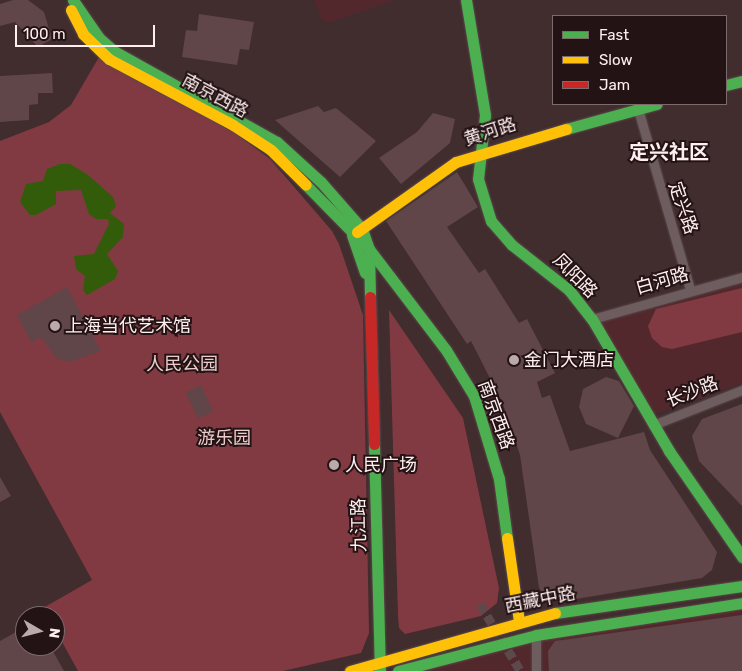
<!DOCTYPE html>
<meta charset="utf-8">
<style>
body{margin:0}
#map{position:relative;width:742px;height:671px;overflow:hidden;background:#412c2e;font-family:Rubik,"Noto Sans SC",sans-serif}
div>[style]{position:absolute}
.built>*{inset:0;background:#53282c}
.green>*{inset:0;background:#813a42}
.water>*{inset:0;background:#325c0a}
.building>*{inset:0;background:#604649;transform-origin:0 0}
.street-tunnel>*{height:9px;margin-top:-4.5px;transform-origin:0;background:repeating-linear-gradient(90deg,#5d494b 0 9px,transparent 0 13.5px)}
.roads{filter:drop-shadow(0 0 1px #59494a) drop-shadow(0 0 1px #59494a)}
.street>*{height:9px;margin:-4.5px;padding:0 4.5px;transform-origin:4.5px;border-radius:4.5px;background:#6d5d5e}
.fast>*{height:11px;margin:-5.5px;padding:0 5.5px;transform-origin:5.5px;border-radius:5.5px;background:#4caf50}
.slow>*{height:11px;margin:-5.5px;padding:0 5.5px;transform-origin:5.5px;border-radius:5.5px;background:#ffc107}
.jam>*{height:11px;margin:-5.5px;padding:0 5.5px;transform-origin:5.5px;border-radius:5.5px;background:#c62828}
.dots>*{width:14px;height:14px;translate:-50% -50%;box-sizing:border-box;border:2px solid #241314;border-radius:50%}
span{translate:-50% -50%;white-space:nowrap;text-align:center;line-height:1.15;-webkit-text-stroke:4px #241314;paint-order:stroke}
.street-label{font-size:18px;color:#feeeee}
.poi-label{font-size:18px;color:#feeeee}
.left{translate:0 -50%;text-align:left}
.park-label{font-size:18px;color:#eccbcc}
.quarter-label{font-size:20px;color:#feeeee;font-weight:700}
.legend{position:absolute;left:552px;top:15px;width:175px;height:90px;box-sizing:border-box;background:#241314;border:1px solid #7b6b6b;margin:0;padding:6px 9px;list-style:none;font-size:15px;color:#feeeee}
.legend li{display:flex;align-items:center;gap:10px;height:25px}
.legend b{width:25px;border:1px solid #7b6b6b}
.north{position:absolute;left:15px;top:606px;width:50px;height:50px;box-sizing:border-box;background:#241314;border:1px solid #7b6b6b;border-radius:50%;rotate:98deg;font-size:14px;font-weight:700;line-height:20px;text-align:center;color:#feeeee}
.north::after{content:'';display:block;margin:auto;width:18px;height:22px;background:#bcaaab;clip-path:polygon(50% 0,100% 100%,50% 72%,0 100%)}
.scale{position:absolute;left:15px;top:25px;width:140px;height:22px;box-sizing:border-box;border:2px solid #feeeee;border-top:0;padding-left:6px;font-size:15px;line-height:18px;white-space:nowrap;color:#feeeee;-webkit-text-stroke:4px #241314;paint-order:stroke}
</style>
<div id="map">
<div class="built">
<i style="clip-path:polygon(314px 0,395px 0,328px 23px,321px 19px)"></i>
<i style="clip-path:polygon(742px 283px,742px 383px,655px 414px,600px 322px)"></i>
<i style="clip-path:polygon(742px 604px,742px 671px,398px 671px,536px 635px)"></i>
</div>
<div class="green">
<i style="clip-path:polygon(99px 57px,228px 128px,270px 159px,332px 231px,339px 244px,363px 315px,369px 633px,361px 653px,283px 671px,78px 671px,55px 629px,55px 616px,48px 616px,43px 608px,92px 580px,0 412px,0 141px,49px 122px,71px 105px)"></i>
<i style="clip-path:polygon(742px 288px,742px 332px,672px 349px,662px 347px,652px 338px,648px 326px,656px 309px)"></i>
<i style="clip-path:polygon(389px 310px,463px 418px,499px 588px,497px 603px,481px 616px,405px 634px,399px 628px,398px 616px)"></i>
</div>
<div class="water">
<i style="clip-path:polygon(60px 164px,70px 164px,88px 175px,113px 197px,116px 206px,110px 213px,124px 224px,123px 237px,107px 254px,118px 271px,115px 279px,87px 295px,83px 290px,85px 276px,76px 269px,74px 256px,94px 254px,109px 224px,108px 219px,96px 219px,89px 214px,81px 190px,56px 191px,56px 204px,36px 215px,30px 215px,20px 202px,26px 184px,43px 181px,47px 169px)"></i>
</div>
<div class="building">
<i style="clip-path:polygon(13px 0,28px 0,44px 12px,52px 39px,38px 47px,15px 22px,0 26px,0 4px)"></i>
<i style="clip-path:polygon(199px 14px,254px 22px,249px 50px,240px 49px,237px 65px,182px 57px,186px 30px,197px 31px)"></i>
<i style="clip-path:polygon(52px 73px,53px 93px,38px 93px,38px 104px,29px 105px,29px 120px,0 122px,0 76px)"></i>
<i style="clip-path:polygon(318px 106px,324px 112px,336px 108px,376px 141px,340px 177px,275px 120px)"></i>
<i style="clip-path:polygon(433px 113px,455px 119px,450px 143px,401px 184px,379px 158px,417px 132px)"></i>
<i style="clip-path:polygon(457px 172px,478px 207px,447px 227px,479px 273px,485px 269px,519px 323px,527px 319px,555px 373px,537px 382px,542px 398px,550px 395px,570px 451px,644px 432px,650px 450px,717px 552px,712px 570px,702px 578px,558px 602px,545px 597px,539px 588px,520px 455px,503px 404px,471px 341px,467px 344px,386px 221px)"></i>
<i style="clip-path:polygon(67px 287px,101px 351px,69px 362px,56px 358px,41px 337px,31px 342px,17px 315px)"></i>
<i style="clip-path:polygon(606px 377px,619px 381px,634px 406px,618px 438px,586px 424px,579px 407px,583px 389px)"></i>
<i style="left:201px;top:385px;width:29px;height:17px;rotate:65deg"></i>
<i style="clip-path:polygon(742px 404px,742px 506px,699px 461px,692px 436px,702px 419px)"></i>
<i style="clip-path:polygon(0 477px,11px 496px,0 502px)"></i>
<i style="clip-path:polygon(742px 615px,742px 671px,549px 671px,548px 651px,555px 641px)"></i>
<i style="clip-path:polygon(25px 627px,25px 646px,50px 646px,64px 671px,0 671px,0 641px)"></i>
</div>
<div class="street-tunnel">
<i style="left:480px;top:604px;width:77px;rotate:58.8deg"></i>
</div>
<div class="roads">
<div class="street">
<i style="left:638px;top:109px;width:187px;rotate:73.9deg"></i>
<i style="left:592px;top:319px;width:156px;rotate:-15.6deg"></i>
<i style="left:653px;top:425px;width:96px;rotate:-21.5deg"></i>
<i style="left:536px;top:671px;width:36px;rotate:-90deg"></i>
</div>
<div class="fast">
<i style="left:73px;top:0;width:46px;rotate:55.6deg"></i>
<i style="left:99px;top:38px;width:20px;rotate:41deg"></i>
<i style="left:114px;top:51px;width:187px;rotate:29.2deg"></i>
<i style="left:277px;top:142px;width:59px;rotate:42.3deg"></i>
<i style="left:321px;top:182px;width:62px;rotate:48.9deg"></i>
<i style="left:362px;top:229px;width:21px;rotate:71deg"></i>
<i style="left:369px;top:249px;width:48px;rotate:88.8deg"></i>
<i style="left:466px;top:0;width:117px;rotate:80.6deg"></i>
<i style="left:485px;top:115px;width:64px;rotate:96.2deg"></i>
<i style="left:478px;top:179px;width:44px;rotate:72.8deg"></i>
<i style="left:491px;top:221px;width:32px;rotate:49deg"></i>
<i style="left:512px;top:245px;width:73px;rotate:38.3deg"></i>
<i style="left:569px;top:290px;width:37px;rotate:52deg"></i>
<i style="left:592px;top:319px;width:153px;rotate:59.7deg"></i>
<i style="left:669px;top:451px;width:129px;rotate:55.4deg"></i>
<i style="left:726px;top:85px;width:16px;rotate:-14deg"></i>
<i style="left:566px;top:129px;width:94px;rotate:-15.4deg"></i>
<i style="left:306px;top:185px;width:90px;rotate:45.5deg"></i>
<i style="left:369px;top:249px;width:127px;rotate:52.7deg"></i>
<i style="left:446px;top:350px;width:54px;rotate:58.7deg"></i>
<i style="left:474px;top:396px;width:87px;rotate:73.2deg"></i>
<i style="left:499px;top:479px;width:60px;rotate:82.3deg"></i>
<i style="left:352px;top:235px;width:40px;rotate:71.1deg"></i>
<i style="left:374px;top:444px;width:227px;rotate:88.5deg"></i>
<i style="left:555px;top:613px;width:189px;rotate:-8.2deg"></i>
<i style="left:398px;top:671px;width:143px;rotate:-14.6deg"></i>
<i style="left:536px;top:635px;width:208px;rotate:-8.8deg"></i>
</div>
<div class="slow">
<i style="left:71px;top:10px;width:27px;rotate:63deg"></i>
<i style="left:83px;top:34px;width:36px;rotate:44deg"></i>
<i style="left:109px;top:59px;width:140px;rotate:28deg"></i>
<i style="left:233px;top:125px;width:45px;rotate:33.3deg"></i>
<i style="left:271px;top:150px;width:49px;rotate:45deg"></i>
<i style="left:357px;top:232px;width:121px;rotate:-35.3deg"></i>
<i style="left:456px;top:162px;width:115px;rotate:-16.7deg"></i>
<i style="left:507px;top:538px;width:84px;rotate:81.8deg"></i>
<i style="left:350px;top:671px;width:213px;rotate:-15.8deg"></i>
</div>
<div class="jam">
<i style="left:370px;top:297px;width:147px;rotate:88.4deg"></i>
</div>
</div>
<div class="dots">
<i style="left:55px;top:326px;background:#bcaaab"></i>
<i style="left:514px;top:360px;background:#bcaaab"></i>
<i style="left:334px;top:465px;background:#bcaaab"></i>
</div>
<div class="street-label">
<span style="left:215px;top:96px;rotate:28deg">南京西路</span>
<span style="left:490px;top:132px;rotate:-18deg">黄河路</span>
<span style="left:683px;top:208px;rotate:71deg">定兴路</span>
<span style="left:575px;top:276px;rotate:45deg">凤阳路</span>
<span style="left:662px;top:281px;rotate:-16deg">白河路</span>
<span style="left:692px;top:392px;rotate:-21deg">长沙路</span>
<span style="left:496px;top:415px;rotate:70deg">南京西路</span>
<span style="left:359px;top:525px;rotate:-91deg">九江路</span>
<span style="left:540px;top:600px;rotate:-11deg">西藏中路</span>
</div>
<div class="poi-label">
<span class="left" style="left:65px;top:326px">上海当代艺术馆</span>
<span class="left" style="left:524px;top:360px">金门大酒店</span>
<span class="left" style="left:345px;top:465px">人民广场</span>
</div>
<div class="park-label">
<span style="left:182px;top:364px">人民公园</span>
<span style="left:224px;top:438px">游乐园</span>
</div>
<div class="quarter-label">
<span style="left:669px;top:152px">定兴社区</span>
</div>
<ul class="legend">
<li><b style="height:6px;background:#4caf50"></b>Fast</li>
<li><b style="height:6px;background:#ffc107"></b>Slow</li>
<li><b style="height:6px;background:#c62828"></b>Jam</li>
</ul>
<div class="north">N</div>
<div class="scale">100 m</div>
</div>
